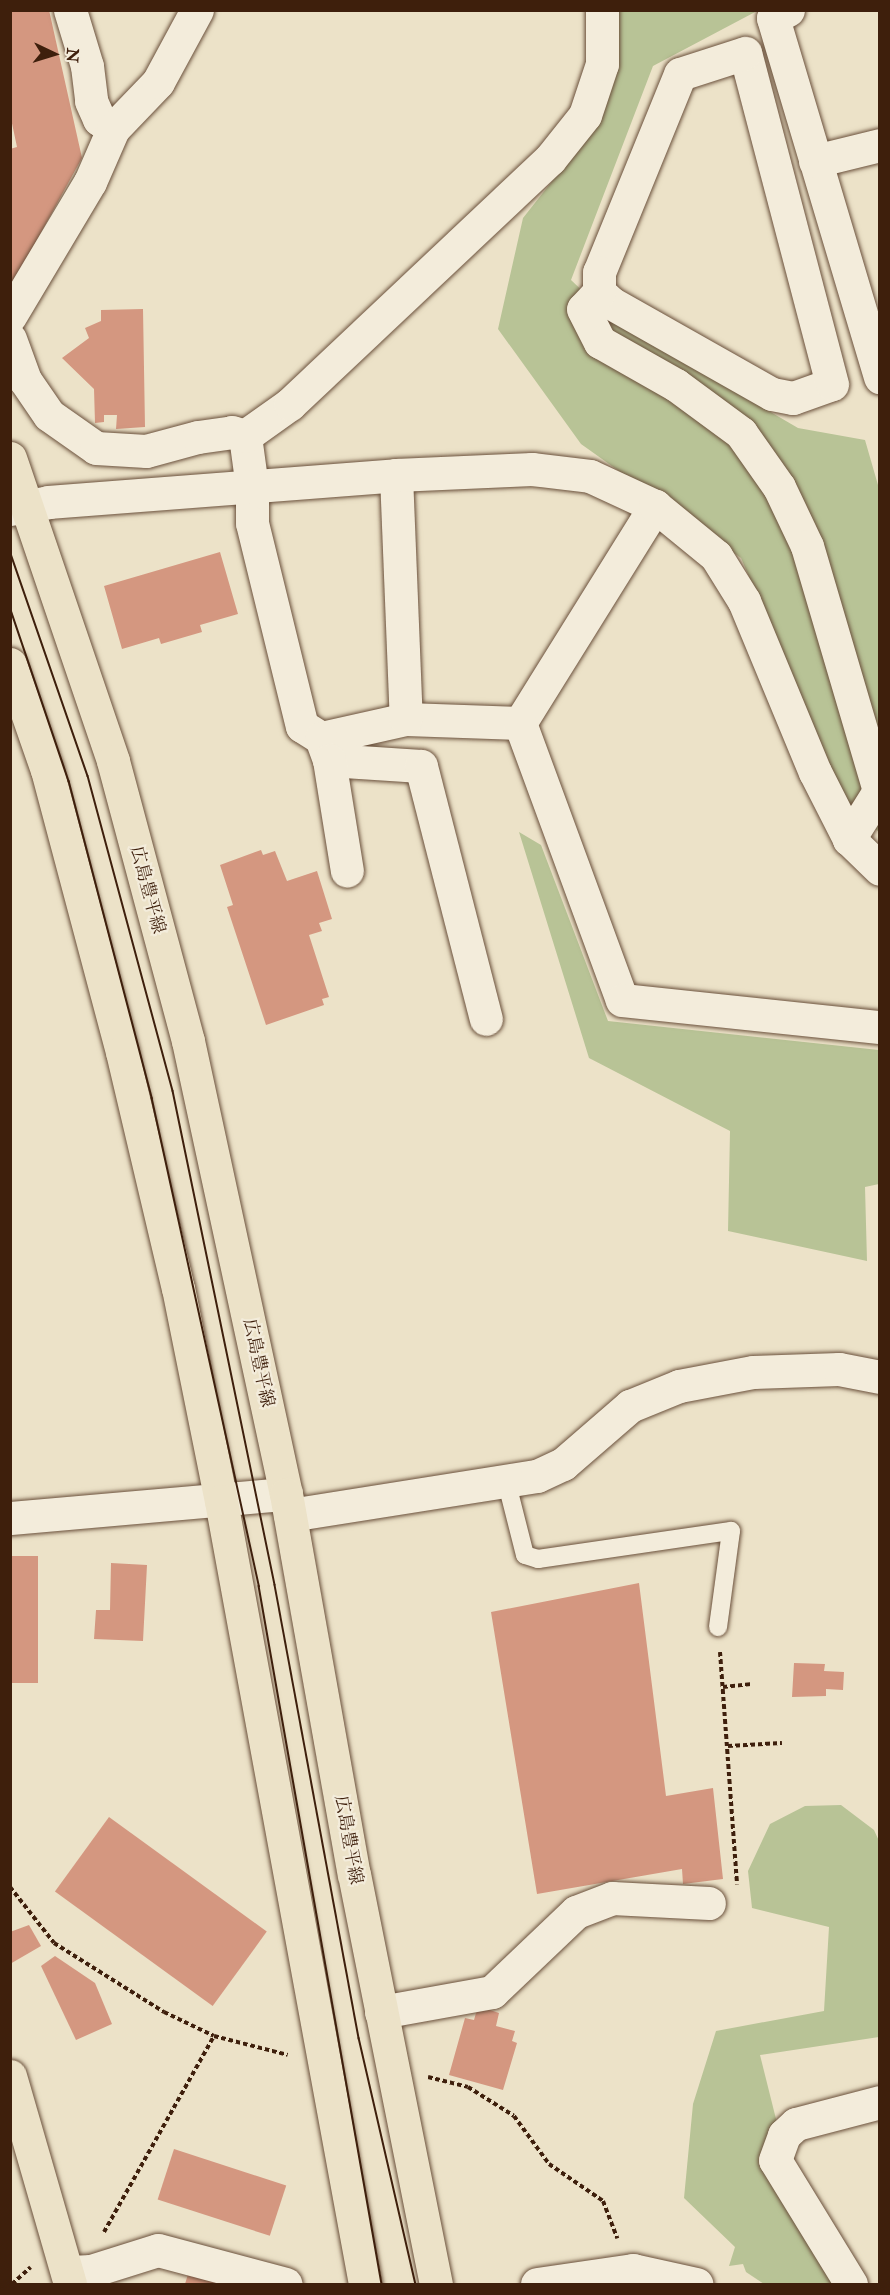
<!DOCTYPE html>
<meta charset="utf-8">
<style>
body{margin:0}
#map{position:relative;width:890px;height:2295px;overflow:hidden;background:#ece2c8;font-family:"IM FELL Double Pica","Noto Serif JP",serif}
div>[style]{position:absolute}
.green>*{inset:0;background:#b8c396}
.building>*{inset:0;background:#d49780;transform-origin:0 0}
.path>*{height:4px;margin-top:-2px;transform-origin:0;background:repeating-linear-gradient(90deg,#3e1f0c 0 4.5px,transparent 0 7.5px)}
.roads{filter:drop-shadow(0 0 2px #6a503b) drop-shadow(0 0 2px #6a503b)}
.service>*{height:18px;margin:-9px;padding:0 9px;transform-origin:9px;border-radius:9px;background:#f3ecdb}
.minor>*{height:33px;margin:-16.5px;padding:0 16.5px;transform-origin:16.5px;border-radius:16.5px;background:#f3ecdb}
.tertiary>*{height:33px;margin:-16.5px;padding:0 16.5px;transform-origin:16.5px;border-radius:16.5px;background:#f3ecdb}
.primary>*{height:33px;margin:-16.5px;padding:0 16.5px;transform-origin:16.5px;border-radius:16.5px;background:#ece2c8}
.tram>*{height:1.5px;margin:-0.75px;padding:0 0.75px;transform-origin:0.75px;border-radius:0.75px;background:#3e1f0c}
span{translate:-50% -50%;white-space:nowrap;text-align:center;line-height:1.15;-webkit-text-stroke:4.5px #f3ecdb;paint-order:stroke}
.street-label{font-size:18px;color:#3e1f0c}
.frame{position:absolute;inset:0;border:12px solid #3e1f0c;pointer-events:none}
.north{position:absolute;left:24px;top:24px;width:60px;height:60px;-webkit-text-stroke:4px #f3ecdb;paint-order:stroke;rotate:94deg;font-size:16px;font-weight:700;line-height:24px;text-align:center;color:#3e1f0c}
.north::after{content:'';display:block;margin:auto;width:21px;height:27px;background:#3e1f0c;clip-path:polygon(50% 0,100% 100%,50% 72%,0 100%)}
</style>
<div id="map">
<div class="green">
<i style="clip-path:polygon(618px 11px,757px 11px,653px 66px,571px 280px,613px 320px,798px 428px,865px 440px,880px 492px,879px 832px,848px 806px,741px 558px,581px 444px,498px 329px,523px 218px,599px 122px)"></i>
<i style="clip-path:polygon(519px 832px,541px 845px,608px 1021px,879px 1050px,879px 1184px,865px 1187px,867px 1261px,728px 1231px,730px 1131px,589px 1058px)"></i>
<i style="clip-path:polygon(841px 1805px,874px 1830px,879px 1841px,879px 2037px,760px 2055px,778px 2127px,838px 2284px,764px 2284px,746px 2272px,743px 2264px,729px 2266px,735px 2247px,684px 2198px,693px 2104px,716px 2031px,824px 2011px,829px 1927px,752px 1908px,748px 1871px,770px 1824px,805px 1806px)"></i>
</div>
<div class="building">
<i style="clip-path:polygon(10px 10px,49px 10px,82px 158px,10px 289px,10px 149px,17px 147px,10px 114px)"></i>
<i style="clip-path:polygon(143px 309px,145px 427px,116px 429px,117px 415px,104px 415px,104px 422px,95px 423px,94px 389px,62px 358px,89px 338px,85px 328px,101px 321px,101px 310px)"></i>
<i style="clip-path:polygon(220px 552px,238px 614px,200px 625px,202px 632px,161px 644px,159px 638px,122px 649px,104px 586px)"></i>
<i style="clip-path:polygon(261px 850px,263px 855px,275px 851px,287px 881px,317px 871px,332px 919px,319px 923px,322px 931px,309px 935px,329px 997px,322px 999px,324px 1005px,266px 1025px,227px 907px,233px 905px,220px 865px)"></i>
<i style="left:10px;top:1556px;width:28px;height:127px"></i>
<i style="clip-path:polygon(111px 1563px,147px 1565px,143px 1641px,94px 1639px,96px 1610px,110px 1610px)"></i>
<i style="clip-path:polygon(639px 1583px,666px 1796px,713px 1788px,723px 1879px,683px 1884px,682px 1869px,537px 1894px,491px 1612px)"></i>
<i style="clip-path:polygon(794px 1663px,825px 1664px,824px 1671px,844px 1672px,843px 1690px,826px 1689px,826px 1696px,792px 1697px)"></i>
<i style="left:109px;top:1817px;width:195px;height:92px;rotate:36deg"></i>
<i style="clip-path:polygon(29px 1925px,41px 1946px,10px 1964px,10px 1932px)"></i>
<i style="clip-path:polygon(55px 1956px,95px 1983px,112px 2024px,76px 2040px,41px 1966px)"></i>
<i style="clip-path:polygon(478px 2006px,499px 2013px,496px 2026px,515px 2031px,512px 2041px,517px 2043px,503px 2090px,449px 2075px,465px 2018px,474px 2020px)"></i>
<i style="left:174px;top:2149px;width:118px;height:53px;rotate:18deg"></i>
<i style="clip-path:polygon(189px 2271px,230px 2284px,185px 2284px)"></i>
</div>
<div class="path">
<i style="left:720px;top:1652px;width:233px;rotate:85.8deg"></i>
<i style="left:723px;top:1687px;width:30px;rotate:-6deg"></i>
<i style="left:728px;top:1746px;width:54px;rotate:-3.2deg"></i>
<i style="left:10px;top:1887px;width:71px;rotate:51.8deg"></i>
<i style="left:54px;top:1943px;width:130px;rotate:32.1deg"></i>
<i style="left:164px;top:2012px;width:55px;rotate:25.6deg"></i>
<i style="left:214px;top:2036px;width:76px;rotate:14.4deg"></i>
<i style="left:428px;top:2077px;width:41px;rotate:14deg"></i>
<i style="left:468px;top:2087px;width:54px;rotate:32.2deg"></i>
<i style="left:514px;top:2116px;width:59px;rotate:53.9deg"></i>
<i style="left:549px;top:2164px;width:65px;rotate:34.4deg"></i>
<i style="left:603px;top:2201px;width:40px;rotate:69deg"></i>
<i style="left:104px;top:2232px;width:225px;rotate:-60.7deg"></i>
<i style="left:12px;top:2284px;width:25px;rotate:-42deg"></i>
</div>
<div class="roads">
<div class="service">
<i style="left:506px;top:1480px;width:77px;rotate:75.8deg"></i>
<i style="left:525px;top:1555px;width:14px;rotate:17deg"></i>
<i style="left:538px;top:1559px;width:195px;rotate:-8.3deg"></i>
<i style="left:731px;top:1531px;width:97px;rotate:97.7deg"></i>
</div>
<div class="minor">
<i style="left:70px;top:10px;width:59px;rotate:73.1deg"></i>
<i style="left:87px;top:66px;width:35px;rotate:83deg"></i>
<i style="left:91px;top:101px;width:20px;rotate:66deg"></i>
<i style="left:99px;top:119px;width:17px;rotate:36deg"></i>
<i style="left:788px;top:10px;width:17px;rotate:152deg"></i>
<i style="left:773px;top:18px;width:375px;rotate:73.4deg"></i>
<i style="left:815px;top:161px;width:67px;rotate:-13.8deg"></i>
<i style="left:599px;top:292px;width:16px;rotate:43deg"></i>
<i style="left:611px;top:303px;width:185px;rotate:29.5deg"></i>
<i style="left:772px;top:394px;width:21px;rotate:11deg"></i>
<i style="left:793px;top:398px;width:41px;rotate:-19.7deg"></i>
<i style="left:832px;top:384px;width:342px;rotate:-104.7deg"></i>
<i style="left:745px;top:53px;width:68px;rotate:162.1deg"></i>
<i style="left:680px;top:74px;width:214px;rotate:112.2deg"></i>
<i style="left:599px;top:272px;width:20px;rotate:90deg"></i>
<i style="left:599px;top:292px;width:23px;rotate:133deg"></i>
<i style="left:583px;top:309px;width:37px;rotate:63deg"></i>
<i style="left:600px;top:342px;width:87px;rotate:29.5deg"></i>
<i style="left:676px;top:385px;width:81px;rotate:36.4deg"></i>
<i style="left:741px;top:433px;width:66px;rotate:54.9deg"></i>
<i style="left:779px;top:487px;width:65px;rotate:64.6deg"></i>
<i style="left:807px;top:546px;width:255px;rotate:73.6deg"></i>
<i style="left:879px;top:791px;width:57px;rotate:122deg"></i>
<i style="left:10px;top:316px;width:156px;rotate:-59.2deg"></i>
<i style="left:90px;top:182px;width:58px;rotate:-66.5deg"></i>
<i style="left:113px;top:129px;width:65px;rotate:-46.2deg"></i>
<i style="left:158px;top:82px;width:82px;rotate:-61.6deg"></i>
<i style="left:10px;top:339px;width:44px;rotate:69.9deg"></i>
<i style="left:25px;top:380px;width:42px;rotate:55.6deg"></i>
<i style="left:49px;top:415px;width:57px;rotate:35.1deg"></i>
<i style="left:96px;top:448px;width:50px;rotate:3.4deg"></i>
<i style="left:146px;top:451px;width:54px;rotate:-15.1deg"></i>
<i style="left:198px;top:437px;width:34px;rotate:-8deg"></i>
<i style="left:232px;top:432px;width:14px;rotate:17deg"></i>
<i style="left:245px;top:436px;width:51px;rotate:82.2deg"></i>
<i style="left:252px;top:487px;width:36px;rotate:90deg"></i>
<i style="left:252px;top:523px;width:209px;rotate:76.2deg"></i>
<i style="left:302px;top:726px;width:22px;rotate:32deg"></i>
<i style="left:321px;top:738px;width:87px;rotate:-12.6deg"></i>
<i style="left:406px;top:719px;width:114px;rotate:2deg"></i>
<i style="left:520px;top:723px;width:256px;rotate:-58.1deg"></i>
<i style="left:245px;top:436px;width:55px;rotate:-35.4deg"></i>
<i style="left:290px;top:404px;width:357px;rotate:-43.3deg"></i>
<i style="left:550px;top:159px;width:56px;rotate:-51.5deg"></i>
<i style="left:585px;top:115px;width:54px;rotate:-71.6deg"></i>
<i style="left:602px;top:64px;width:54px;rotate:-90deg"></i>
<i style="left:396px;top:475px;width:244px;rotate:87.7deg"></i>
<i style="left:10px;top:509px;width:39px;rotate:-10deg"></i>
<i style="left:48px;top:502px;width:349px;rotate:-4.4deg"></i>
<i style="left:396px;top:475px;width:136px;rotate:-2.5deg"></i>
<i style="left:532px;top:469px;width:58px;rotate:6.9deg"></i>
<i style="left:590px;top:476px;width:72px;rotate:24.8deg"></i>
<i style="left:655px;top:506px;width:79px;rotate:39.3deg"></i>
<i style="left:716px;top:556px;width:53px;rotate:58.1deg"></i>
<i style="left:744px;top:601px;width:185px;rotate:67.5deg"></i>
<i style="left:815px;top:772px;width:75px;rotate:63.1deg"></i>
<i style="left:849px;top:839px;width:43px;rotate:44.1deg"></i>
<i style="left:520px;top:723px;width:295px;rotate:69.8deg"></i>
<i style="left:622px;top:1000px;width:259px;rotate:6deg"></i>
<i style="left:321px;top:738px;width:23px;rotate:70deg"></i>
<i style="left:329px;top:760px;width:92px;rotate:3.7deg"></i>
<i style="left:421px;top:766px;width:261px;rotate:75.6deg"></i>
<i style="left:329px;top:760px;width:112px;rotate:80.8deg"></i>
<i style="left:290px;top:1515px;width:250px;rotate:-9deg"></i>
<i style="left:537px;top:1476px;width:29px;rotate:-25deg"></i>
<i style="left:563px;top:1464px;width:89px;rotate:-40.9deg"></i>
<i style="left:630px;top:1406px;width:53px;rotate:-22.2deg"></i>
<i style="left:679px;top:1386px;width:75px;rotate:-10.7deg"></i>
<i style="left:753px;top:1372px;width:86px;rotate:-2deg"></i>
<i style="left:839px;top:1369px;width:42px;rotate:11deg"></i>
<i style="left:10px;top:1518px;width:277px;rotate:-5deg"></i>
<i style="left:381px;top:2012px;width:113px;rotate:-10.2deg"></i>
<i style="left:492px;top:1992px;width:116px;rotate:-43.6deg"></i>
<i style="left:576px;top:1912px;width:39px;rotate:-21deg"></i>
<i style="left:612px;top:1898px;width:97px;rotate:3deg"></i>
<i style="left:537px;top:2284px;width:97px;rotate:-8.3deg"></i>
<i style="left:633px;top:2270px;width:65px;rotate:12.5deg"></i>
<i style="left:851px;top:2284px;width:145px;rotate:-121.5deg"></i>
<i style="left:775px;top:2160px;width:27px;rotate:-70deg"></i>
<i style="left:784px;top:2135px;width:16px;rotate:-43deg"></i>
<i style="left:796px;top:2124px;width:87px;rotate:-14.7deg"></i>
</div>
<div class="tertiary">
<i style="left:70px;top:2272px;width:21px;rotate:-3deg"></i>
<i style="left:91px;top:2271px;width:70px;rotate:-17.4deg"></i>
<i style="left:158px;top:2250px;width:132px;rotate:14.9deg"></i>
</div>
<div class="primary">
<i style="left:10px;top:458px;width:320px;rotate:71.2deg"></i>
<i style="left:113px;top:761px;width:290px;rotate:75deg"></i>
<i style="left:188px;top:1041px;width:463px;rotate:77.8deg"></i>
<i style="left:286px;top:1494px;width:386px;rotate:79.9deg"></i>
<i style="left:354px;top:1874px;width:418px;rotate:78.7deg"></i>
<i style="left:10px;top:664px;width:112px;rotate:70.8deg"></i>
<i style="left:47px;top:770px;width:292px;rotate:75.1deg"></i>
<i style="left:122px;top:1052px;width:243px;rotate:76.7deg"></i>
<i style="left:178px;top:1288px;width:217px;rotate:78.6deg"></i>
<i style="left:221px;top:1501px;width:796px;rotate:79.58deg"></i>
<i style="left:10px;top:2076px;width:216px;rotate:73.9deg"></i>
</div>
</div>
<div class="tram">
<i style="left:10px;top:551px;width:238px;rotate:70.9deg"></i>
<i style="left:88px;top:776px;width:326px;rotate:74.9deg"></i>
<i style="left:173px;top:1091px;width:504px;rotate:78.33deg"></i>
<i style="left:275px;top:1585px;width:461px;rotate:79.5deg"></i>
<i style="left:359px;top:2038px;width:253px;rotate:77deg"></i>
<i style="left:10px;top:607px;width:184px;rotate:71.3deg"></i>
<i style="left:69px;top:781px;width:328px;rotate:75.3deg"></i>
<i style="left:152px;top:1098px;width:500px;rotate:77.6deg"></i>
<i style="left:259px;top:1586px;width:709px;rotate:80.01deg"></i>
</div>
<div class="street-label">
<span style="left:147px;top:890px;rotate:75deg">広島豊平線</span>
<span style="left:258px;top:1363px;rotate:78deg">広島豊平線</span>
<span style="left:348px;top:1840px;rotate:80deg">広島豊平線</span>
</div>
<div class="frame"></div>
<div class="north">N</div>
</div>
